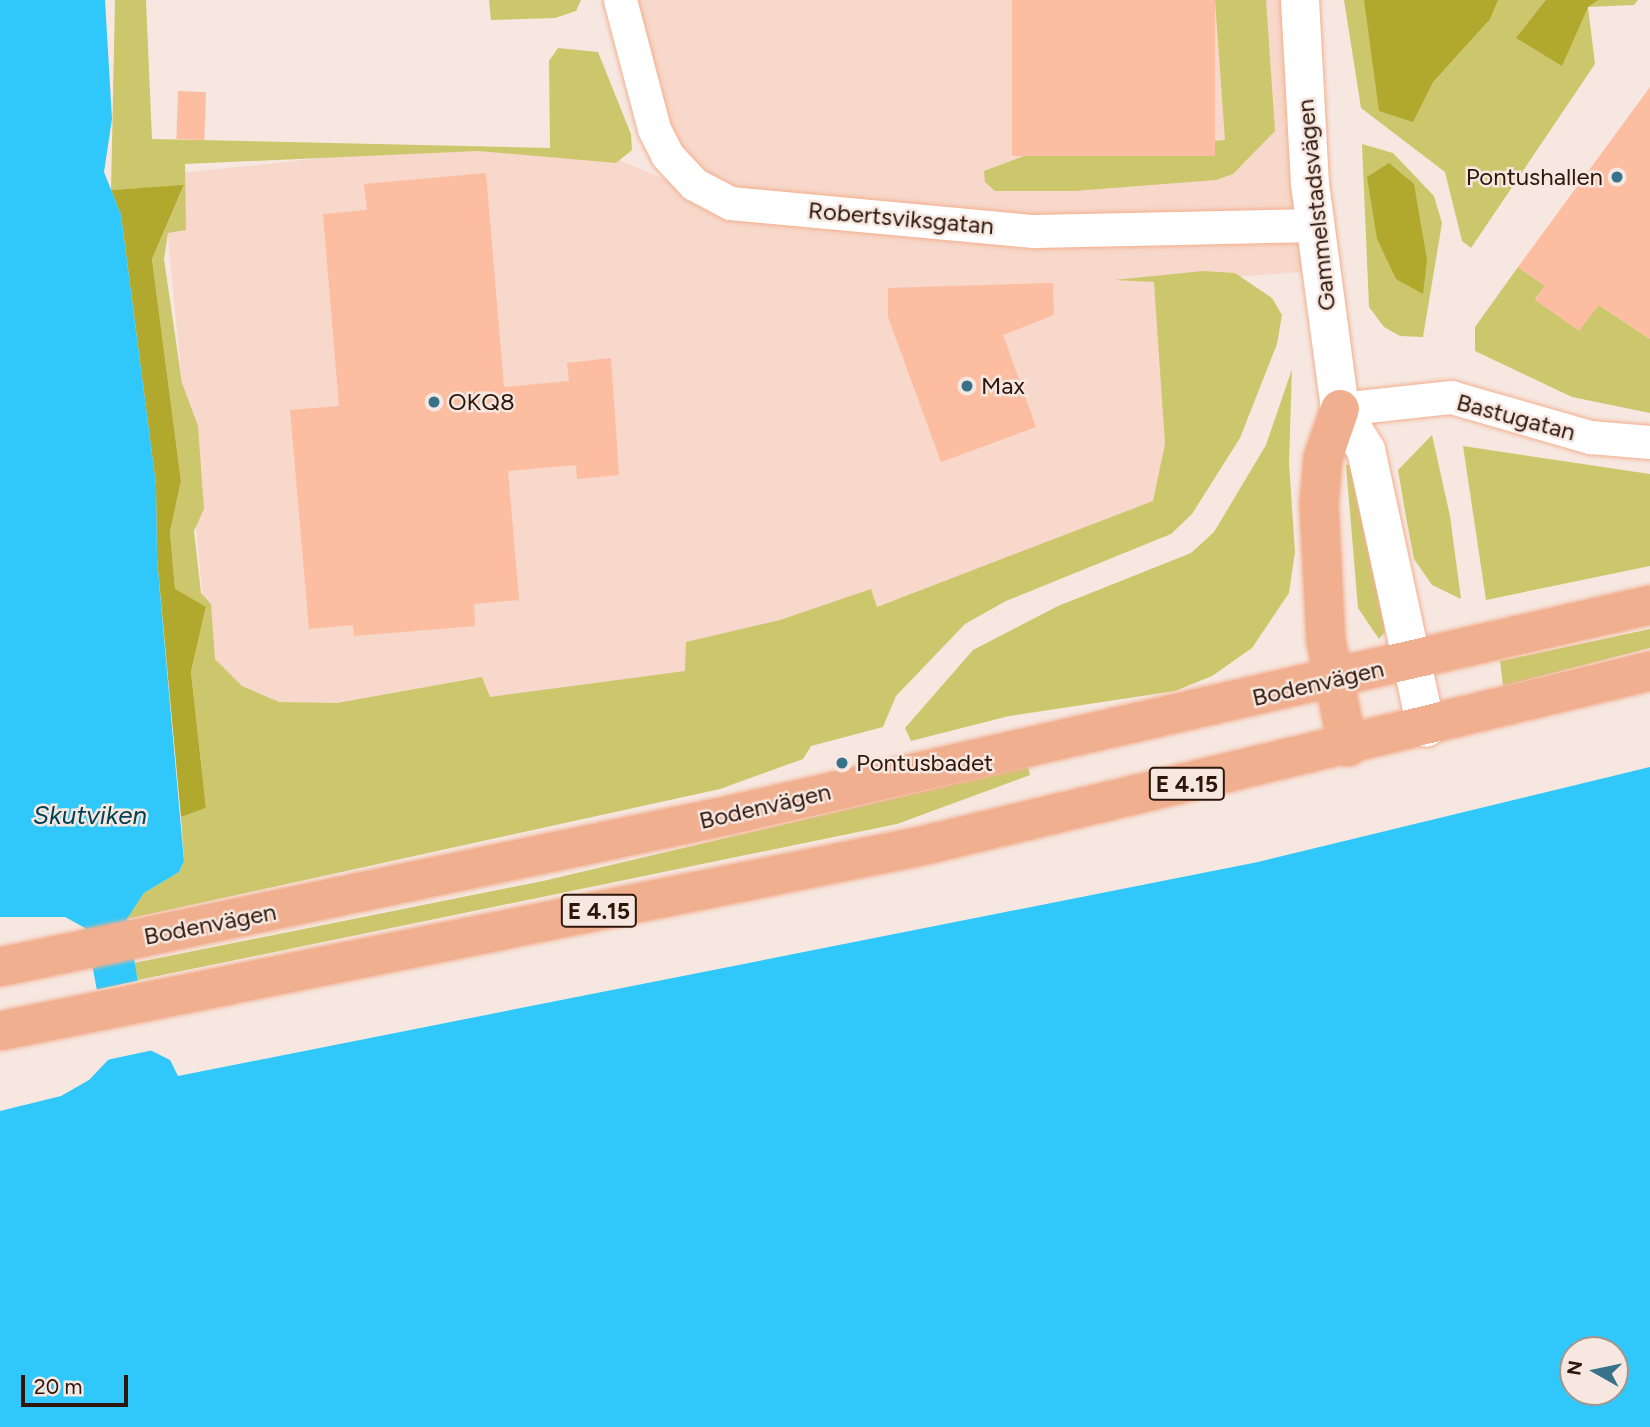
<!DOCTYPE html>
<meta charset="utf-8">
<style>
body{margin:0}
#map{position:relative;width:1650px;height:1427px;overflow:hidden;background:#f6e8e1;font-family:Figtree,sans-serif}
div>[style]{position:absolute}
.built>*{inset:0;background:#f7d8ca}
.green>*{inset:0;background:#ccc76d}
.forest>*{inset:0;background:#b0a92e}
.water>*{inset:0;background:#30c8fa}
.pier>*{inset:0;background:#f6e8e1;transform-origin:0 0}
.building>*{inset:0;background:#fcbda0;transform-origin:0 0}
.roads{filter:drop-shadow(0 0 2px #f2b090) drop-shadow(0 0 2px #f2b090)}
.minor>*{height:33px;margin:-16.5px;padding:0 16.5px;transform-origin:16.5px;border-radius:16.5px;background:#fff}
.tertiary>*{height:38px;margin:-19px;padding:0 19px;transform-origin:19px;border-radius:19px;background:#fff}
.primary>*{height:38px;margin:-19px;padding:0 19px;transform-origin:19px;border-radius:19px;background:#f0af8e}
.dots>*{width:19px;height:19px;translate:-50% -50%;box-sizing:border-box;border:4px solid #f6e8e1;border-radius:50%}
span{translate:-50% -50%;white-space:nowrap;text-align:center;line-height:1.15;-webkit-text-stroke:5px #f6e8e1;paint-order:stroke}
.shield-label span{padding:2px 5px;background:#f6e8e1;border:2px solid;border-radius:5px;-webkit-text-stroke-width:0}
.shield-label{font-size:23px;color:#2f160b;font-weight:700}
.poi-label{font-size:24px;color:#2f160b}
.right{translate:-100% -50%;text-align:right}
.left{translate:0 -50%;text-align:left}
.street-label{font-size:24px;color:#2f160b}
.water-label{font-size:26px;color:#004155;font-style:italic}
.north{position:absolute;left:1559px;top:1336px;width:70px;height:70px;box-sizing:border-box;background:#f6e8e1;border:2px solid #a6948b;border-radius:50%;rotate:279deg;font-size:19px;font-weight:700;line-height:28px;text-align:center;color:#2f160b}
.north::after{content:'';display:block;margin:auto;width:24px;height:32px;background:#36728a;clip-path:polygon(50% 0,100% 100%,50% 72%,0 100%)}
.scale{position:absolute;left:21px;top:1375px;width:107px;height:32px;box-sizing:border-box;border:4px solid #2f160b;border-top:0;padding-left:9px;font-size:21px;line-height:24px;white-space:nowrap;color:#2f160b;-webkit-text-stroke:5px #f6e8e1;paint-order:stroke}
</style>
<div id="map">
<div class="built">
<i style="clip-path:polygon(617px 0,1293px 0,1317px 271px,1159px 282px,1171px 445px,1152px 508px,682px 676px,216px 735px,162px 175px,424px 147px,609px 156px,698px 193px)"></i>
</div>
<div class="green">
<i style="clip-path:polygon(115px 0,146px 0,152px 139px,550px 148px,549px 61px,558px 48px,598px 52px,631px 134px,632px 150px,616px 163px,478px 151px,185px 164px,186px 230px,168px 233px,164px 259px,182px 383px,198px 426px,204px 509px,194px 531px,201px 593px,211px 604px,215px 659px,242px 686px,279px 702px,337px 703px,482px 677px,490px 697px,685px 671px,686px 642px,780px 620px,871px 589px,877px 607px,1153px 501px,1165px 444px,1154px 282px,1114px 280px,1203px 271px,1235px 273px,1272px 298px,1282px 315px,1277px 344px,1240px 438px,1192px 514px,1171px 534px,1006px 601px,965px 624px,896px 696px,883px 727px,811px 746px,803px 759px,720px 789px,127px 919px,144px 893px,179px 872px,184px 861px,181px 817px,206px 808px,191px 672px,206px 608px,175px 590px,170px 532px,181px 481px,152px 259px,184px 186px,111px 190px)"></i>
<i style="clip-path:polygon(489px 0,581px 0,576px 11px,555px 18px,491px 20px)"></i>
<i style="clip-path:polygon(1215px 0,1266px 0,1275px 131px,1233px 174px,1216px 180px,1074px 191px,995px 191px,985px 182px,984px 171px,1024px 156px,1225px 140px)"></i>
<i style="clip-path:polygon(1344px 0,1638px 0,1634px 5px,1588px 7px,1595px 64px,1471px 248px,1462px 241px,1445px 172px,1361px 108px)"></i>
<i style="clip-path:polygon(1362px 144px,1393px 153px,1434px 196px,1442px 223px,1423px 337px,1400px 336px,1384px 327px,1369px 307px)"></i>
<i style="clip-path:polygon(1518px 267px,1545px 286px,1535px 299px,1599px 305px,1650px 339px,1650px 413px,1572px 397px,1475px 351px,1475px 327px)"></i>
<i style="clip-path:polygon(1292px 369px,1289px 463px,1295px 552px,1289px 593px,1252px 648px,1212px 676px,1175px 691px,1009px 716px,911px 741px,905px 728px,973px 650px,1058px 606px,1191px 553px,1214px 532px,1266px 445px)"></i>
<i style="clip-path:polygon(1432px 435px,1450px 516px,1461px 599px,1432px 585px,1414px 559px,1406px 517px,1398px 470px)"></i>
<i style="clip-path:polygon(1463px 446px,1650px 474px,1650px 566px,1486px 600px)"></i>
<i style="clip-path:polygon(1346px 465px,1351px 465px,1374px 571px,1385px 632px,1379px 639px,1358px 608px)"></i>
<i style="clip-path:polygon(1650px 629px,1650px 648px,1503px 686px,1500px 661px)"></i>
<i style="clip-path:polygon(1028px 767px,1030px 775px,897px 824px,138px 980px,134px 963px,543px 881px)"></i>
</div>
<div class="forest">
<i style="clip-path:polygon(1364px 0,1498px 0,1490px 19px,1433px 82px,1413px 122px,1379px 111px)"></i>
<i style="clip-path:polygon(1546px 0,1598px 0,1588px 7px,1562px 66px,1516px 38px)"></i>
<i style="clip-path:polygon(1389px 163px,1414px 184px,1427px 260px,1423px 294px,1396px 279px,1377px 239px,1367px 177px)"></i>
<i style="clip-path:polygon(184px 185px,152px 259px,181px 481px,170px 532px,175px 589px,206px 607px,191px 672px,206px 808px,181px 817px,157px 559px,156px 485px,121px 215px,111px 190px)"></i>
</div>
<div class="water">
<i style="clip-path:polygon(evenodd,0 0,105px 0,112px 119px,104px 172px,121px 215px,156px 485px,157px 559px,184px 861px,179px 872px,144px 893px,127px 919px,150px 1050px,170px 1060px,178px 1076px,1258px 862px,1650px 767px,1650px 1427px,0 1427px,0 1111px,61px 1096px,89px 1080px,110px 1058px,85px 928px,65px 917px,0 917px,0 0,1573px 1350px,1615px 1350px,1615px 1392px,1573px 1392px,1573px 1350px)"></i>
</div>
<div class="pier">
<i style="left:141px;top:980px;width:71px;height:49px;rotate:78deg"></i>
</div>
<div class="building">
<i style="left:1012px;top:0;width:203px;height:156px"></i>
<i style="clip-path:polygon(1650px 87px,1650px 339px,1599px 305px,1579px 331px,1535px 300px,1545px 286px,1518px 267px)"></i>
<i style="left:178px;top:91px;width:28px;height:48px;rotate:2deg"></i>
<i style="clip-path:polygon(486px 173px,504px 387px,569px 381px,567px 363px,611px 358px,619px 475px,577px 479px,576px 465px,508px 471px,519px 600px,474px 604px,475px 626px,354px 636px,353px 625px,309px 629px,290px 410px,339px 406px,323px 214px,367px 210px,364px 184px)"></i>
<i style="clip-path:polygon(1053px 283px,1054px 315px,1003px 335px,1036px 427px,941px 462px,888px 317px,888px 288px)"></i>
</div>
<div class="roads">
<div class="minor">
<i style="left:620px;top:0;width:133px;rotate:75.2deg"></i>
<i style="left:654px;top:129px;width:29px;rotate:63deg"></i>
<i style="left:667px;top:155px;width:40px;rotate:47deg"></i>
<i style="left:694px;top:184px;width:41px;rotate:27.8deg"></i>
<i style="left:730px;top:203px;width:305px;rotate:5.3deg"></i>
<i style="left:1034px;top:231px;width:281px;rotate:-1.2deg"></i>
<i style="left:1340px;top:409px;width:112px;rotate:-6.2deg"></i>
<i style="left:1451px;top:397px;width:145px;rotate:16.1deg"></i>
<i style="left:1590px;top:437px;width:60px;rotate:4.8deg"></i>
</div>
<div class="tertiary">
<i style="left:1300px;top:0;width:184px;rotate:86.9deg"></i>
<i style="left:1310px;top:184px;width:227px;rotate:82.4deg"></i>
<i style="left:1340px;top:409px;width:49px;rotate:57.6deg"></i>
<i style="left:1366px;top:450px;width:284px;rotate:77.8deg"></i>
</div>
<div class="primary">
<i style="left:1340px;top:409px;width:52px;rotate:109.1deg"></i>
<i style="left:1323px;top:458px;width:46px;rotate:95deg"></i>
<i style="left:1319px;top:504px;width:137px;rotate:87.1deg"></i>
<i style="left:1326px;top:641px;width:108px;rotate:78.3deg"></i>
<i style="left:0;top:967px;width:742px;rotate:-11.75deg"></i>
<i style="left:726px;top:816px;width:948px;rotate:-12.86deg"></i>
<i style="left:0;top:1031px;width:935px;rotate:-11.35deg"></i>
<i style="left:917px;top:847px;width:754px;rotate:-13.5deg"></i>
</div>
</div>
<div class="dots">
<i style="left:1617px;top:177px;background:#36728a"></i>
<i style="left:967px;top:386px;background:#36728a"></i>
<i style="left:434px;top:402px;background:#36728a"></i>
<i style="left:842px;top:763px;background:#36728a"></i>
</div>
<div class="shield-label">
<span style="left:1187px;top:784px">E 4.15</span>
<span style="left:599px;top:911px">E 4.15</span>
</div>
<div class="poi-label">
<span class="right" style="left:1603px;top:177px">Pontushallen</span>
<span class="left" style="left:981px;top:386px">Max</span>
<span class="left" style="left:448px;top:402px">OKQ8</span>
<span class="left" style="left:856px;top:763px">Pontusbadet</span>
</div>
<div class="street-label">
<span style="left:1316px;top:205px;rotate:-96deg">Gammelstadsvägen</span>
<span style="left:901px;top:218px;rotate:5deg">Robertsviksgatan</span>
<span style="left:1516px;top:417px;rotate:15deg">Bastugatan</span>
<span style="left:1318px;top:683px;rotate:-13deg">Bodenvägen</span>
<span style="left:765px;top:806px;rotate:-13deg">Bodenvägen</span>
<span style="left:210px;top:924px;rotate:-11deg">Bodenvägen</span>
</div>
<div class="water-label">
<span style="left:90px;top:816px">Skutviken</span>
</div>
<div class="north">N</div>
<div class="scale">20 m</div>
</div>
